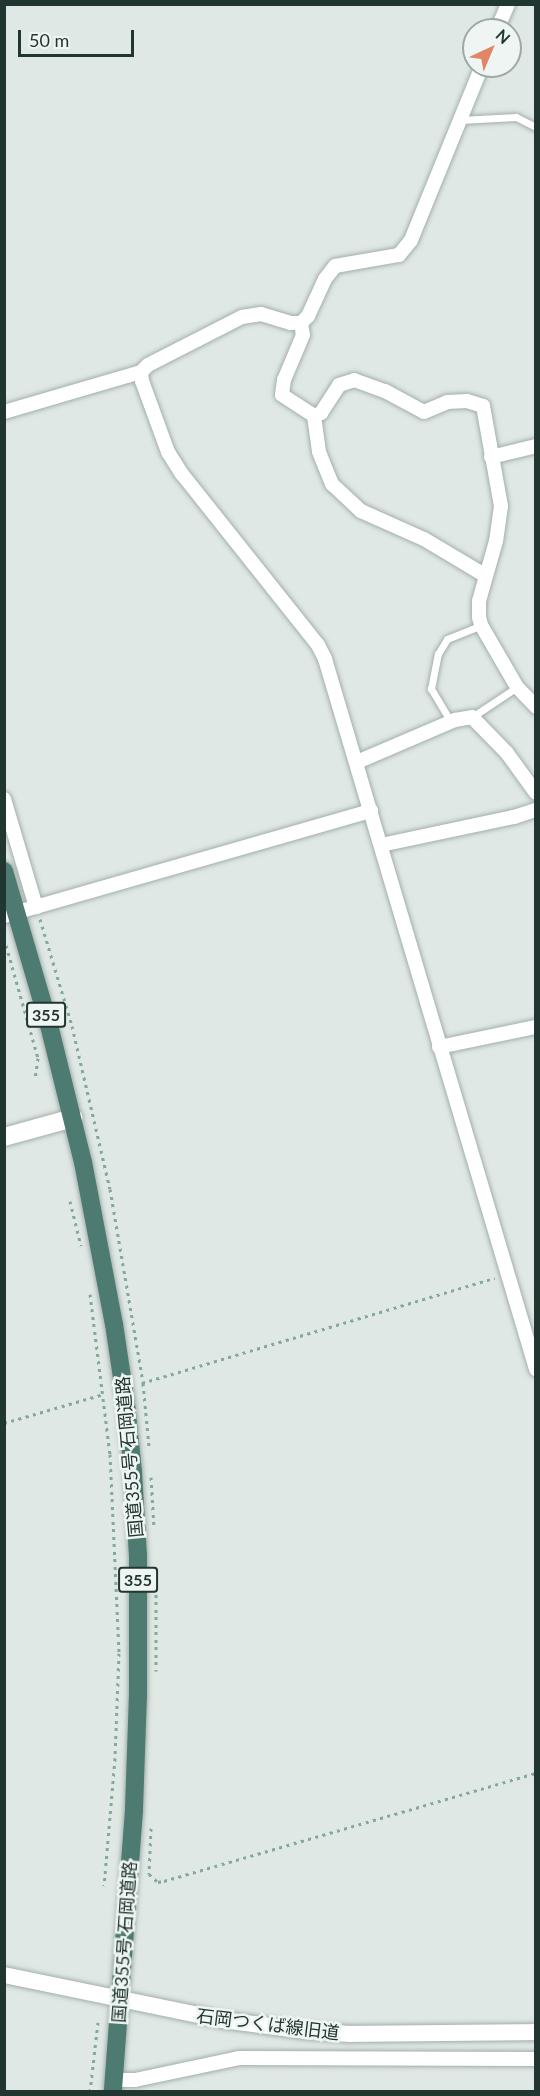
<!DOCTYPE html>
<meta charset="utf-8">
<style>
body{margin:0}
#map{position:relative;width:540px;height:2096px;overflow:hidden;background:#dfe8e4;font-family:Lato,"Noto Sans JP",sans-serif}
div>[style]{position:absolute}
.path>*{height:3px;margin-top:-1.5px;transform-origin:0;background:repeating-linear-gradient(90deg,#83a89d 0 3px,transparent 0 7.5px)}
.roads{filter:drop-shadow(0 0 2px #a3afab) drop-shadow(0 0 2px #a3afab)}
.service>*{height:7px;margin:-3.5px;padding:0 3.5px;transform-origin:3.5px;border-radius:3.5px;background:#fff}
.minor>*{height:14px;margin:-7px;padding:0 7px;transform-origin:7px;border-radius:7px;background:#fff}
.tertiary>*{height:16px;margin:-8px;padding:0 8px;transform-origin:8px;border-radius:8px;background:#fff}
.secondary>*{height:18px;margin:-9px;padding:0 9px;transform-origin:9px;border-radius:9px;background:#fff}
.trunk>*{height:18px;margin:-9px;padding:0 9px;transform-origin:9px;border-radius:9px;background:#4d7b72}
span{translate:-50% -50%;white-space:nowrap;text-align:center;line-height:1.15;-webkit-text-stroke:5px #eef5f2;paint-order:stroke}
.shield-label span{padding:2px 4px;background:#eef5f2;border:2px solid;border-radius:4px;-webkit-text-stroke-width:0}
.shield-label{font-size:16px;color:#223631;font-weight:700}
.street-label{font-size:18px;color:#223631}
.frame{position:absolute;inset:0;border:6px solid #223631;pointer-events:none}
.north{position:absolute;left:462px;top:18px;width:60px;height:60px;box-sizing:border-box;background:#eef5f2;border:2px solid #9ca9a5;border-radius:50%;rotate:44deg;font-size:16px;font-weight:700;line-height:24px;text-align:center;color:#223631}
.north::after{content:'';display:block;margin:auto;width:21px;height:27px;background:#e08565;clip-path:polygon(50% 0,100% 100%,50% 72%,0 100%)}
.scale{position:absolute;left:18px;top:30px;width:116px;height:27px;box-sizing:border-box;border:3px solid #223631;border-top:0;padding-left:8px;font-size:18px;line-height:21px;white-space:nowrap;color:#223631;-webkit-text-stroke:4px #eef5f2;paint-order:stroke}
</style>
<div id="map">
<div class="path">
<i style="left:40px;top:919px;width:112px;rotate:73.3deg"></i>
<i style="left:72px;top:1026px;width:167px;rotate:76.9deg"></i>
<i style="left:110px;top:1189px;width:197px;rotate:80.3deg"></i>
<i style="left:143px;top:1383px;width:63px;rotate:84.6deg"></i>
<i style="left:4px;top:938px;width:125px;rotate:74.2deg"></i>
<i style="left:38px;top:1058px;width:21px;rotate:98deg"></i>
<i style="left:70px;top:1201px;width:46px;rotate:76.3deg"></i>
<i style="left:90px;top:1294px;width:161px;rotate:82.9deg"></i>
<i style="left:110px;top:1454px;width:199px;rotate:87.4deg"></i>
<i style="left:119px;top:1653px;width:105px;rotate:92.2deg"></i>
<i style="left:115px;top:1758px;width:128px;rotate:94.9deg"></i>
<i style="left:142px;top:1383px;width:368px;rotate:-16.6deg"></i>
<i style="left:4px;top:1423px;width:104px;rotate:-16.2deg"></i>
<i style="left:151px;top:1477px;width:50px;rotate:86.6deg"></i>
<i style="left:156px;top:1579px;width:92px;rotate:90deg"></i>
<i style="left:151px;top:1828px;width:46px;rotate:92.5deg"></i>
<i style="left:149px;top:1874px;width:12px;rotate:42deg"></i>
<i style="left:158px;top:1882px;width:6px;rotate:-9deg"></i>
<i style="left:164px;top:1881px;width:387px;rotate:-16.2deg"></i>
<i style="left:90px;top:2092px;width:70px;rotate:-83.5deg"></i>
</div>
<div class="roads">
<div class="service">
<i style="left:460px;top:120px;width:56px;rotate:-3.1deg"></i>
<i style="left:516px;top:117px;width:22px;rotate:27deg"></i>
<i style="left:472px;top:717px;width:54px;rotate:-33.7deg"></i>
<i style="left:451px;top:722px;width:39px;rotate:-121deg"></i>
<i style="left:431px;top:689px;width:36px;rotate:-79deg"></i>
<i style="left:438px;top:654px;width:17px;rotate:-59deg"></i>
<i style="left:447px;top:639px;width:37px;rotate:-22deg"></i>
</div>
<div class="minor">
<i style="left:497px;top:30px;width:28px;rotate:-67deg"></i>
<i style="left:301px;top:323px;width:12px;rotate:81deg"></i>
<i style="left:303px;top:335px;width:49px;rotate:112.9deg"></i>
<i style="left:284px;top:380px;width:15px;rotate:98deg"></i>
<i style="left:282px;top:395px;width:38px;rotate:33deg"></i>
<i style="left:314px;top:416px;width:36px;rotate:82deg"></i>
<i style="left:319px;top:452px;width:35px;rotate:68deg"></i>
<i style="left:332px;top:484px;width:40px;rotate:43deg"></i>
<i style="left:361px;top:511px;width:69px;rotate:24deg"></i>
<i style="left:424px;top:539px;width:72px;rotate:30.8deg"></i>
<i style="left:141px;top:372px;width:9px;rotate:84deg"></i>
<i style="left:142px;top:381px;width:76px;rotate:69.9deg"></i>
<i style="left:168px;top:452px;width:26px;rotate:58deg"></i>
<i style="left:182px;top:474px;width:218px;rotate:51.5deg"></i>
<i style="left:318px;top:645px;width:16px;rotate:63deg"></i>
<i style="left:325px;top:659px;width:741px;rotate:73.45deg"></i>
<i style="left:4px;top:412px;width:143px;rotate:-16.3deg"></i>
<i style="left:141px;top:372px;width:10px;rotate:-45deg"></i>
<i style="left:148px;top:365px;width:106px;rotate:-27.1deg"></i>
<i style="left:242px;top:317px;width:19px;rotate:-9deg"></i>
<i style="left:261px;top:314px;width:31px;rotate:17deg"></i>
<i style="left:291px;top:323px;width:10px"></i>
<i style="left:301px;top:323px;width:10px;rotate:-45deg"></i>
<i style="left:308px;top:316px;width:41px;rotate:-65.3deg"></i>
<i style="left:325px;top:279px;width:16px;rotate:-52deg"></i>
<i style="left:335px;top:266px;width:65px;rotate:-9.8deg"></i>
<i style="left:399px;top:255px;width:19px;rotate:-51deg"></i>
<i style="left:411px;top:240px;width:188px;rotate:-67.8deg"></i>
<i style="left:314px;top:416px;width:8px;rotate:-23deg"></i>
<i style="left:321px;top:413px;width:33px;rotate:-57deg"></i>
<i style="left:339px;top:385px;width:16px;rotate:-18deg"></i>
<i style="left:354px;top:380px;width:33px;rotate:20deg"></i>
<i style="left:385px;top:391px;width:44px;rotate:28.3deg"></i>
<i style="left:424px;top:412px;width:25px;rotate:-23deg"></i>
<i style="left:447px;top:402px;width:20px;rotate:-3deg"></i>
<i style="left:467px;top:401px;width:17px;rotate:17deg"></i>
<i style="left:483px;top:406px;width:102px;rotate:79.8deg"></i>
<i style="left:501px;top:506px;width:35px;rotate:98deg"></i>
<i style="left:496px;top:541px;width:62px;rotate:105.8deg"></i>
<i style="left:479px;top:601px;width:16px;rotate:90deg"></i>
<i style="left:479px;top:617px;width:8px;rotate:76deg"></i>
<i style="left:481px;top:625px;width:72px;rotate:59.9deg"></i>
<i style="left:517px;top:687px;width:28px;rotate:46deg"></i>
<i style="left:491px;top:457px;width:46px;rotate:-13.7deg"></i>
<i style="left:357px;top:762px;width:107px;rotate:-23.2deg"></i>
<i style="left:455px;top:720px;width:17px;rotate:-10deg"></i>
<i style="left:472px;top:717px;width:50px;rotate:45.8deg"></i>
<i style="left:507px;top:753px;width:49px;rotate:54.1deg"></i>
<i style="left:4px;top:799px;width:113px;rotate:73.5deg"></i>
<i style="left:381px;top:845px;width:136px;rotate:-11.9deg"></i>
<i style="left:514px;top:817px;width:23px;rotate:-18deg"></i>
<i style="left:4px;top:916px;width:382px;rotate:-16deg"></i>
<i style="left:439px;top:1047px;width:99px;rotate:-11.7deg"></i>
<i style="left:114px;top:2080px;width:21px"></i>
<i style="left:135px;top:2080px;width:106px;rotate:-11.9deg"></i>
<i style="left:239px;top:2058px;width:297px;rotate:0.2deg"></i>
</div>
<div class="tertiary">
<i style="left:4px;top:1975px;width:224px;rotate:11.6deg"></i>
<i style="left:223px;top:2020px;width:84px;rotate:7.5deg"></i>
<i style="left:306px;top:2031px;width:44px;rotate:3.9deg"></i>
<i style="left:350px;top:2034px;width:186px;rotate:-0.6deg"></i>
</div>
<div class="secondary">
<i style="left:4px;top:1137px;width:72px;rotate:-15.4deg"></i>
</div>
<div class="trunk">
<i style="left:4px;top:871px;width:160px;rotate:73.7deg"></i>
<i style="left:49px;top:1025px;width:141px;rotate:76.1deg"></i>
<i style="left:83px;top:1162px;width:165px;rotate:79.2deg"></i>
<i style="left:114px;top:1324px;width:81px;rotate:81.5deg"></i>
<i style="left:126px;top:1404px;width:68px;rotate:84.1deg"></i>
<i style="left:133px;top:1472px;width:84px;rotate:86.6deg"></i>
<i style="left:138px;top:1556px;width:138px;rotate:90deg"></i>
<i style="left:138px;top:1694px;width:116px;rotate:92deg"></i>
<i style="left:134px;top:1810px;width:283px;rotate:94.3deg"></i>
</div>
</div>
<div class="shield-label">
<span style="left:46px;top:1015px">355</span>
<span style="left:138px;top:1580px">355</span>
</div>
<div class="street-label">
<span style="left:129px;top:1457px;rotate:-95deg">国道355号 石岡道路</span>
<span style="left:124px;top:1942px;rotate:-86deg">国道355号 石岡道路</span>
<span style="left:268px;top:2024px;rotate:7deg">石岡つくば線旧道</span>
</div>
<div class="frame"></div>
<div class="north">N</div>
<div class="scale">50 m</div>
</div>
